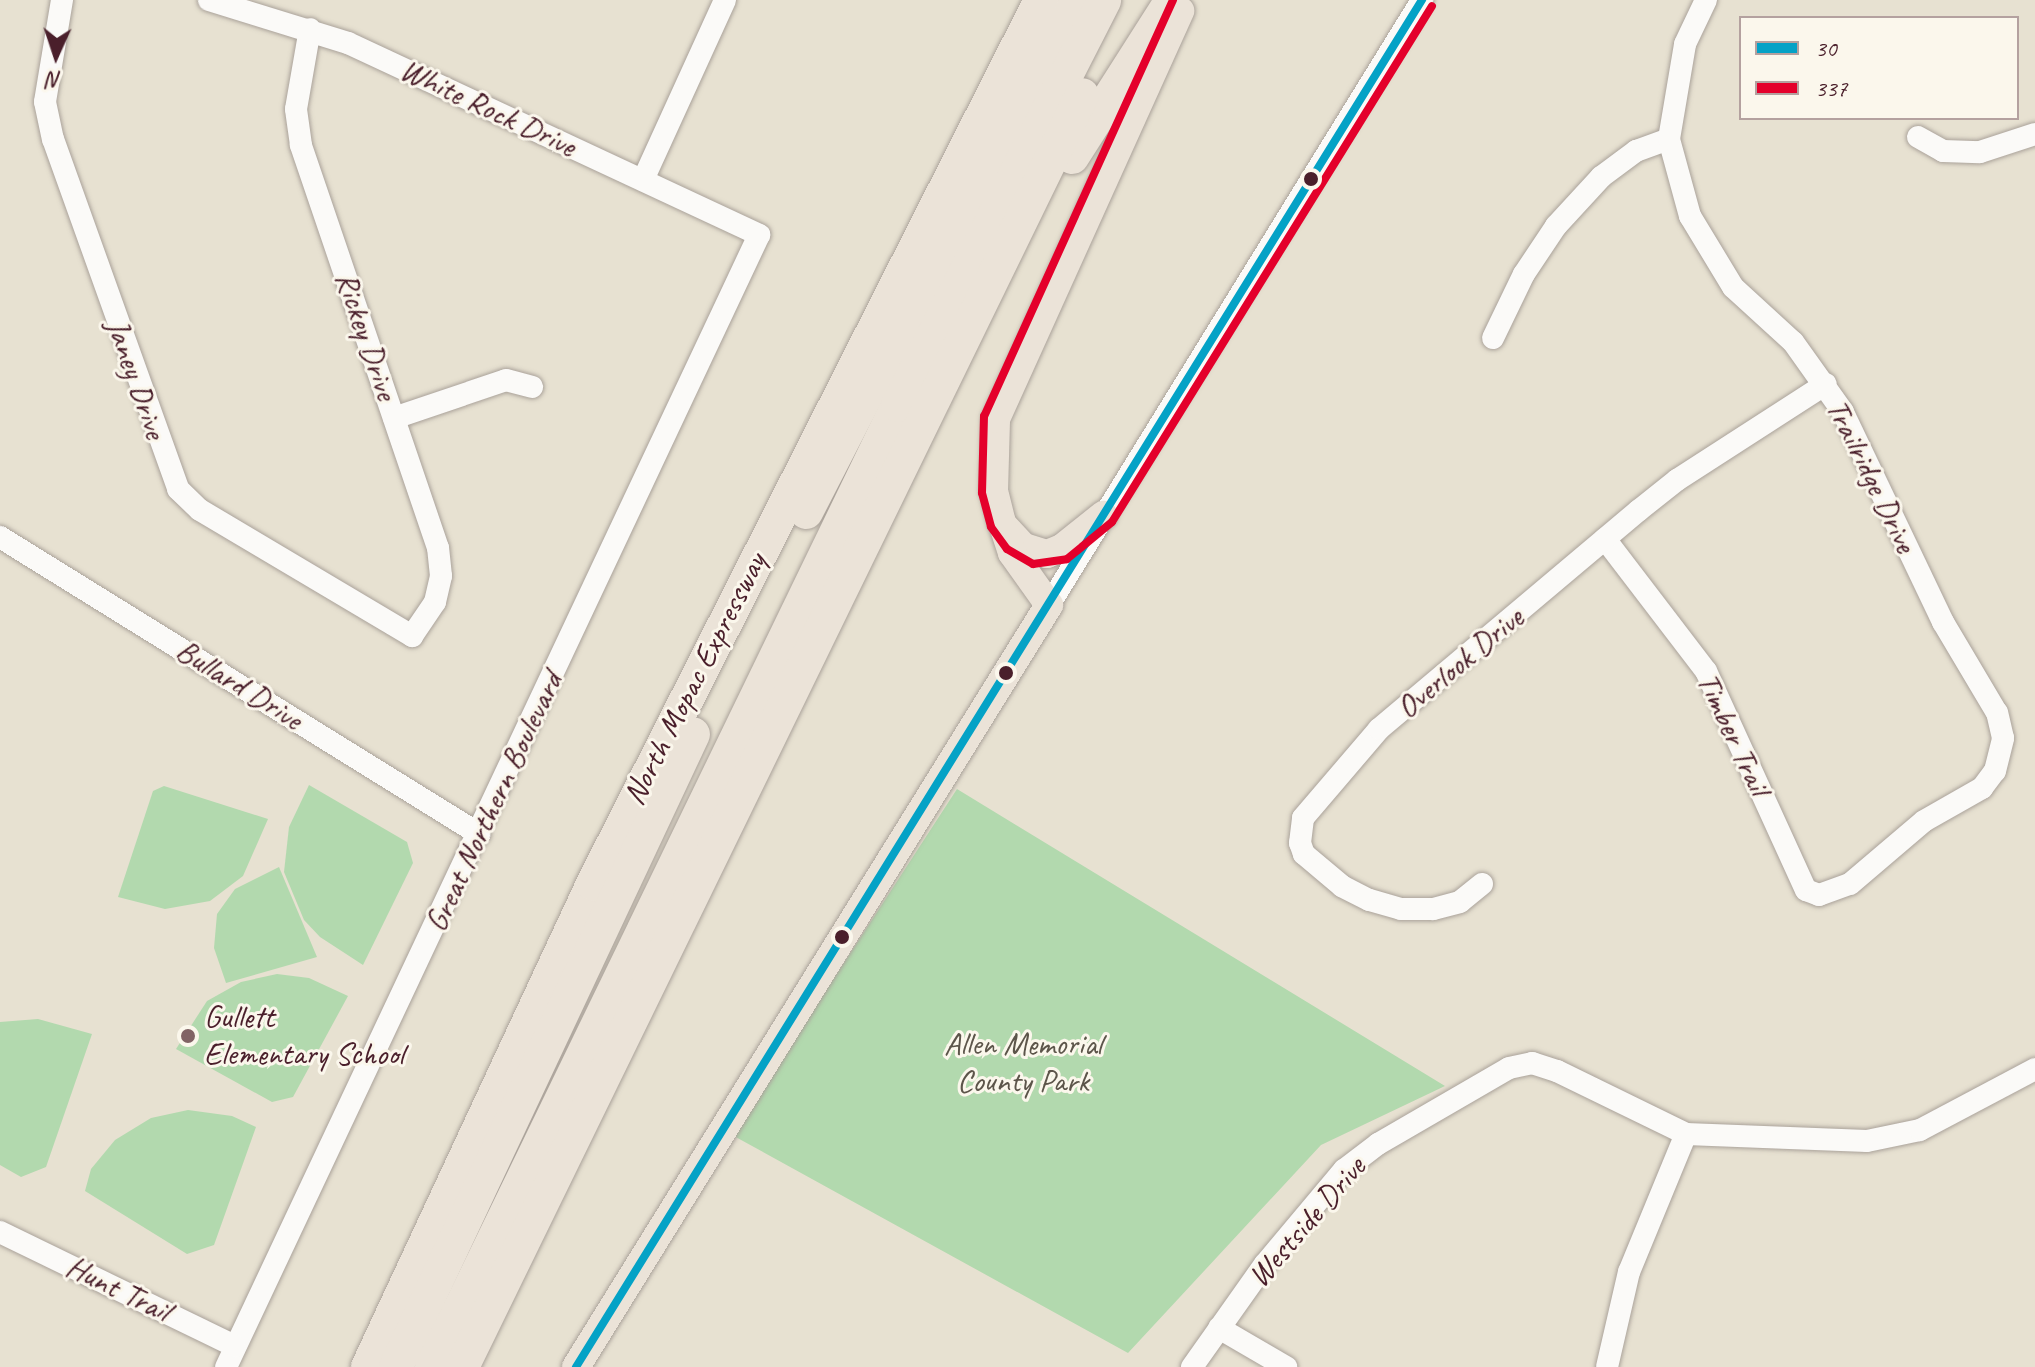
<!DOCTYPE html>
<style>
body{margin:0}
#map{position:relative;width:2035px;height:1367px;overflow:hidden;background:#e7e1d1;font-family:Caveat,sans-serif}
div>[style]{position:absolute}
.green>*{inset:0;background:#b2d9ae}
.roads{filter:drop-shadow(0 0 2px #aaa29a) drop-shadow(0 0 2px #aaa29a)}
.minor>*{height:22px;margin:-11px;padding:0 11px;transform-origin:11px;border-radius:11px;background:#fbfaf8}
.major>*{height:28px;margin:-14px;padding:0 14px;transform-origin:14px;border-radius:14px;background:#ebe3d8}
.highway>*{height:34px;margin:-17px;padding:0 17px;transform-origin:17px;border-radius:17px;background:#ebe3d8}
.bus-1>*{height:8px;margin:-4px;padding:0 4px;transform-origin:4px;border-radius:4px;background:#04a2c6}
.bus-2>*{height:8px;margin:-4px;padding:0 4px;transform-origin:4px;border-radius:4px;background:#e4002b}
.dots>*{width:22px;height:22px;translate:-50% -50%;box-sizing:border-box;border:4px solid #fbf7ec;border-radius:50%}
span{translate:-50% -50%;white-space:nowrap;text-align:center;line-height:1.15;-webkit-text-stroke:6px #fbf7ec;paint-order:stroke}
.street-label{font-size:32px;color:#4a1f2b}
.poi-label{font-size:32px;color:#4a1f2b}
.left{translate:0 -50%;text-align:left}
.park-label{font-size:32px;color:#5c554a}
.legend{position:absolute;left:1739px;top:16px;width:280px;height:104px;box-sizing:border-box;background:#fbf7ec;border:2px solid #b4a19f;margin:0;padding:10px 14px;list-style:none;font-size:24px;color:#4a1f2b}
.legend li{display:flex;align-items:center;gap:16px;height:40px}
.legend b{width:40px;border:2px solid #b4a19f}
.north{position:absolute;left:16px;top:16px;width:80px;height:80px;-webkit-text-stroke:6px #fbf7ec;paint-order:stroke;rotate:183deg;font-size:22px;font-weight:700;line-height:32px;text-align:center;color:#4a1f2b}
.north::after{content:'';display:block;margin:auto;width:28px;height:36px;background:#4a1f2b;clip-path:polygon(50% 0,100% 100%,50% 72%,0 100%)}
</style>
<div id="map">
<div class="green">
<i style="clip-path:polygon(309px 785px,407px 842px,413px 863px,363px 965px,320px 937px,304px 920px,284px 872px,289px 827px)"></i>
<i style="clip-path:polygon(164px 786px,268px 819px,243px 876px,210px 901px,165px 909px,118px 897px,153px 791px)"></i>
<i style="clip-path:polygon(957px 789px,1445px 1086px,1321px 1145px,1128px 1353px,732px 1135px)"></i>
<i style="clip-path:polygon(279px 867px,317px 957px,226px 983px,214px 948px,217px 914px,235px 889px)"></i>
<i style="clip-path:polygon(277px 974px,309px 978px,348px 996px,293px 1097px,272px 1102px,176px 1049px,207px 1001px,241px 982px)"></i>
<i style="clip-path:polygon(38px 1019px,92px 1034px,46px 1167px,21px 1177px,0 1165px,0 1022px)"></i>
<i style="clip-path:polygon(188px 1110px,232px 1116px,256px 1127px,214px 1245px,187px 1254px,85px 1191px,91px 1169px,115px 1140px,151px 1118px)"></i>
</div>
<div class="roads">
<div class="minor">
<i style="left:62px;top:0;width:103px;rotate:99.5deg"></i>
<i style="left:45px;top:102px;width:38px;rotate:78deg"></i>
<i style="left:53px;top:139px;width:372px;rotate:70.3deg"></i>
<i style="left:178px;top:489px;width:30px;rotate:44deg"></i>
<i style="left:200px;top:510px;width:247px;rotate:30.7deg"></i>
<i style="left:412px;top:636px;width:41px;rotate:-55.9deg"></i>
<i style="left:435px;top:602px;width:27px;rotate:-77deg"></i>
<i style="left:441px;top:576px;width:28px;rotate:-96deg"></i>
<i style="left:438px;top:548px;width:426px;rotate:-108.8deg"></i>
<i style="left:301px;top:145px;width:36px;rotate:-98deg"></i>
<i style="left:296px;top:109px;width:81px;rotate:-80.1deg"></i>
<i style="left:209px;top:0;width:145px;rotate:17.2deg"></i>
<i style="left:348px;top:43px;width:454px;rotate:25deg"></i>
<i style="left:759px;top:235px;width:1251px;rotate:115.21deg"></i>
<i style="left:1918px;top:137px;width:29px;rotate:29deg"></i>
<i style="left:1943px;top:151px;width:37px;rotate:2deg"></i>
<i style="left:1980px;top:152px;width:58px;rotate:-18.1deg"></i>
<i style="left:643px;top:180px;width:198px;rotate:-65.5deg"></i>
<i style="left:1493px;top:338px;width:71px;rotate:-64.2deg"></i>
<i style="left:1524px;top:274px;width:58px;rotate:-56.3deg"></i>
<i style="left:1556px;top:226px;width:67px;rotate:-47.4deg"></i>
<i style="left:1601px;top:177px;width:44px;rotate:-36.6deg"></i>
<i style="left:1636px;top:151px;width:35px;rotate:-20deg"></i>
<i style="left:394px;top:418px;width:118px;rotate:-18.7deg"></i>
<i style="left:506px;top:380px;width:27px;rotate:15deg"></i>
<i style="left:0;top:537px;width:564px;rotate:31.8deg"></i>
<i style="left:1605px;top:539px;width:166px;rotate:52.6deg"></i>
<i style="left:1706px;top:671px;width:241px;rotate:65.5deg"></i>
<i style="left:1806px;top:890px;width:14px;rotate:21deg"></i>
<i style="left:1819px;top:895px;width:33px;rotate:-20deg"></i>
<i style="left:1850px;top:884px;width:97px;rotate:-40.4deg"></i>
<i style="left:1924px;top:821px;width:67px;rotate:-29.6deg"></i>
<i style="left:1982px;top:788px;width:21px;rotate:-53deg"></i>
<i style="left:1995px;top:771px;width:34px;rotate:-76deg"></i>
<i style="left:2003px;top:738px;width:26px;rotate:-103deg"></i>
<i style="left:1997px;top:713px;width:106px;rotate:-120.7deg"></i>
<i style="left:1943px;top:622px;width:233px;rotate:-115.5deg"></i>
<i style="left:1843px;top:412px;width:86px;rotate:-125.5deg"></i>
<i style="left:1793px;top:342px;width:81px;rotate:-137.5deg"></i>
<i style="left:1733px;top:287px;width:83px;rotate:-121.2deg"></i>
<i style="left:1690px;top:216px;width:80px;rotate:-105.3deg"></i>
<i style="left:1669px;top:139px;width:96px;rotate:-80.4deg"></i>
<i style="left:1685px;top:44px;width:49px;rotate:-64.5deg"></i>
<i style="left:1049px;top:605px;width:711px;rotate:-58.34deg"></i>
<i style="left:1482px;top:884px;width:28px;rotate:141deg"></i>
<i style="left:1460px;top:902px;width:28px;rotate:165deg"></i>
<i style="left:1433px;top:909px;width:32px;rotate:180deg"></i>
<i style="left:1401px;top:909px;width:33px;rotate:-164deg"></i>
<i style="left:1369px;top:900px;width:30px;rotate:-153deg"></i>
<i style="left:1342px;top:886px;width:50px;rotate:-139.9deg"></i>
<i style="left:1304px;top:854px;width:12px;rotate:-110deg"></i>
<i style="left:1300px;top:843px;width:25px;rotate:-83deg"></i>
<i style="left:1303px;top:818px;width:117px;rotate:-49.5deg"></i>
<i style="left:1379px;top:729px;width:339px;rotate:-40.1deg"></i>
<i style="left:1638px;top:511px;width:50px;rotate:-38.5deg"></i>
<i style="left:1677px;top:480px;width:177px;rotate:-32.8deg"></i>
<i style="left:0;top:1232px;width:261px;rotate:25.9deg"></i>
<i style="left:1219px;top:1328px;width:78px;rotate:30.2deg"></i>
<i style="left:1192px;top:1367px;width:126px;rotate:-54.7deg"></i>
<i style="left:1265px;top:1264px;width:123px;rotate:-50deg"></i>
<i style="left:1344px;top:1170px;width:43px;rotate:-37.4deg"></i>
<i style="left:1378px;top:1144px;width:151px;rotate:-30.1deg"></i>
<i style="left:1509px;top:1068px;width:24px;rotate:-12deg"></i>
<i style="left:1532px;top:1063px;width:26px;rotate:18deg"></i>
<i style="left:1557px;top:1071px;width:144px;rotate:26deg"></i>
<i style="left:1686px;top:1134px;width:181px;rotate:2.2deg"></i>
<i style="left:1867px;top:1141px;width:54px;rotate:-11.7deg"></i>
<i style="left:1920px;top:1130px;width:130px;rotate:-27.9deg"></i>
<i style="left:1607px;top:1367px;width:98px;rotate:-77deg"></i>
<i style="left:1629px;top:1272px;width:149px;rotate:-67.6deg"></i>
</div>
<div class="major">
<i style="left:1006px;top:528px;width:26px;rotate:47deg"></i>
<i style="left:1024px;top:547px;width:24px;rotate:17deg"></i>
<i style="left:1047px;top:554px;width:16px;rotate:-22deg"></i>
<i style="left:1062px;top:548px;width:53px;rotate:-38.8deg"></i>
<i style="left:576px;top:1367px;width:897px;rotate:-58.17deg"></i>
<i style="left:1049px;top:605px;width:64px;rotate:-125.4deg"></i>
<i style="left:1012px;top:553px;width:32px;rotate:-108deg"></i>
<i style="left:1002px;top:523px;width:32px;rotate:-104deg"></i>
<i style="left:994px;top:492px;width:73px;rotate:-88.4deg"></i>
<i style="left:996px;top:419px;width:448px;rotate:-65.7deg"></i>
</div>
<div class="highway">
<i style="left:1072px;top:157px;width:186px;rotate:-57.5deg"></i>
<i style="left:806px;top:512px;width:576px;rotate:-62.81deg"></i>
<i style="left:368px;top:1367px;width:533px;rotate:-65.02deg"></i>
<i style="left:593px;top:884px;width:991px;rotate:-63.12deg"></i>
<i style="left:396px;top:1367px;width:699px;rotate:-64.86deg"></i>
<i style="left:432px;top:1367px;width:1069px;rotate:-64.15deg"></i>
<i style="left:898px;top:405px;width:454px;rotate:-63deg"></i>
<i style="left:462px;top:1367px;width:1415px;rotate:-64.01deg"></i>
</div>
</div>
<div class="bus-1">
<i style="left:576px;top:1367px;width:1608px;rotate:-58.25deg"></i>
</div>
<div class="bus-2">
<i style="left:1173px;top:0;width:457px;rotate:114.4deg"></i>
<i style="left:984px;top:416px;width:77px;rotate:91.5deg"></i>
<i style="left:982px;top:493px;width:35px;rotate:75deg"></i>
<i style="left:991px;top:527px;width:27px;rotate:54deg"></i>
<i style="left:1007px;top:549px;width:30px;rotate:30deg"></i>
<i style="left:1033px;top:564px;width:34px;rotate:-8deg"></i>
<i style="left:1067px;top:559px;width:58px;rotate:-39.4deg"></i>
<i style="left:1112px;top:522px;width:607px;rotate:-58.19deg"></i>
</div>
<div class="dots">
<i style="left:1311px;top:179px;background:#4a1f2b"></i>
<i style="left:1006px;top:673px;background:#4a1f2b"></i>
<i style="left:842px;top:937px;background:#4a1f2b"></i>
<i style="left:188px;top:1036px;background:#816365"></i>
</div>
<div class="street-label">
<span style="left:488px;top:108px;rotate:25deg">White Rock Drive</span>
<span style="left:366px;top:336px;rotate:71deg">Rickey Drive</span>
<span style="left:136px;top:379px;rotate:71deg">Janey Drive</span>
<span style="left:1871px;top:476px;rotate:64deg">Trailridge Drive</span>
<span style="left:1460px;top:663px;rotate:-40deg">Overlook Drive</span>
<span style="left:695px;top:679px;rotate:-63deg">North Mopac Expressway</span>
<span style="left:239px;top:685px;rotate:32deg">Bullard Drive</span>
<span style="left:1733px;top:734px;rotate:65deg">Timber Trail</span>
<span style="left:494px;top:802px;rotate:-65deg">Great Northern Boulevard</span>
<span style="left:1307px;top:1222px;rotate:-49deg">Westside Drive</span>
<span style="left:118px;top:1289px;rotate:26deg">Hunt Trail</span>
</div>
<div class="poi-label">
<span class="left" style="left:204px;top:1036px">Gullett<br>Elementary School</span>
</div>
<div class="park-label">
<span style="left:1023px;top:1063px">Allen Memorial<br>County Park</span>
</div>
<ul class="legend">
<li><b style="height:10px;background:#04a2c6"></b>30</li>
<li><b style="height:10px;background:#e4002b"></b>337</li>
</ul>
<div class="north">N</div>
</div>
